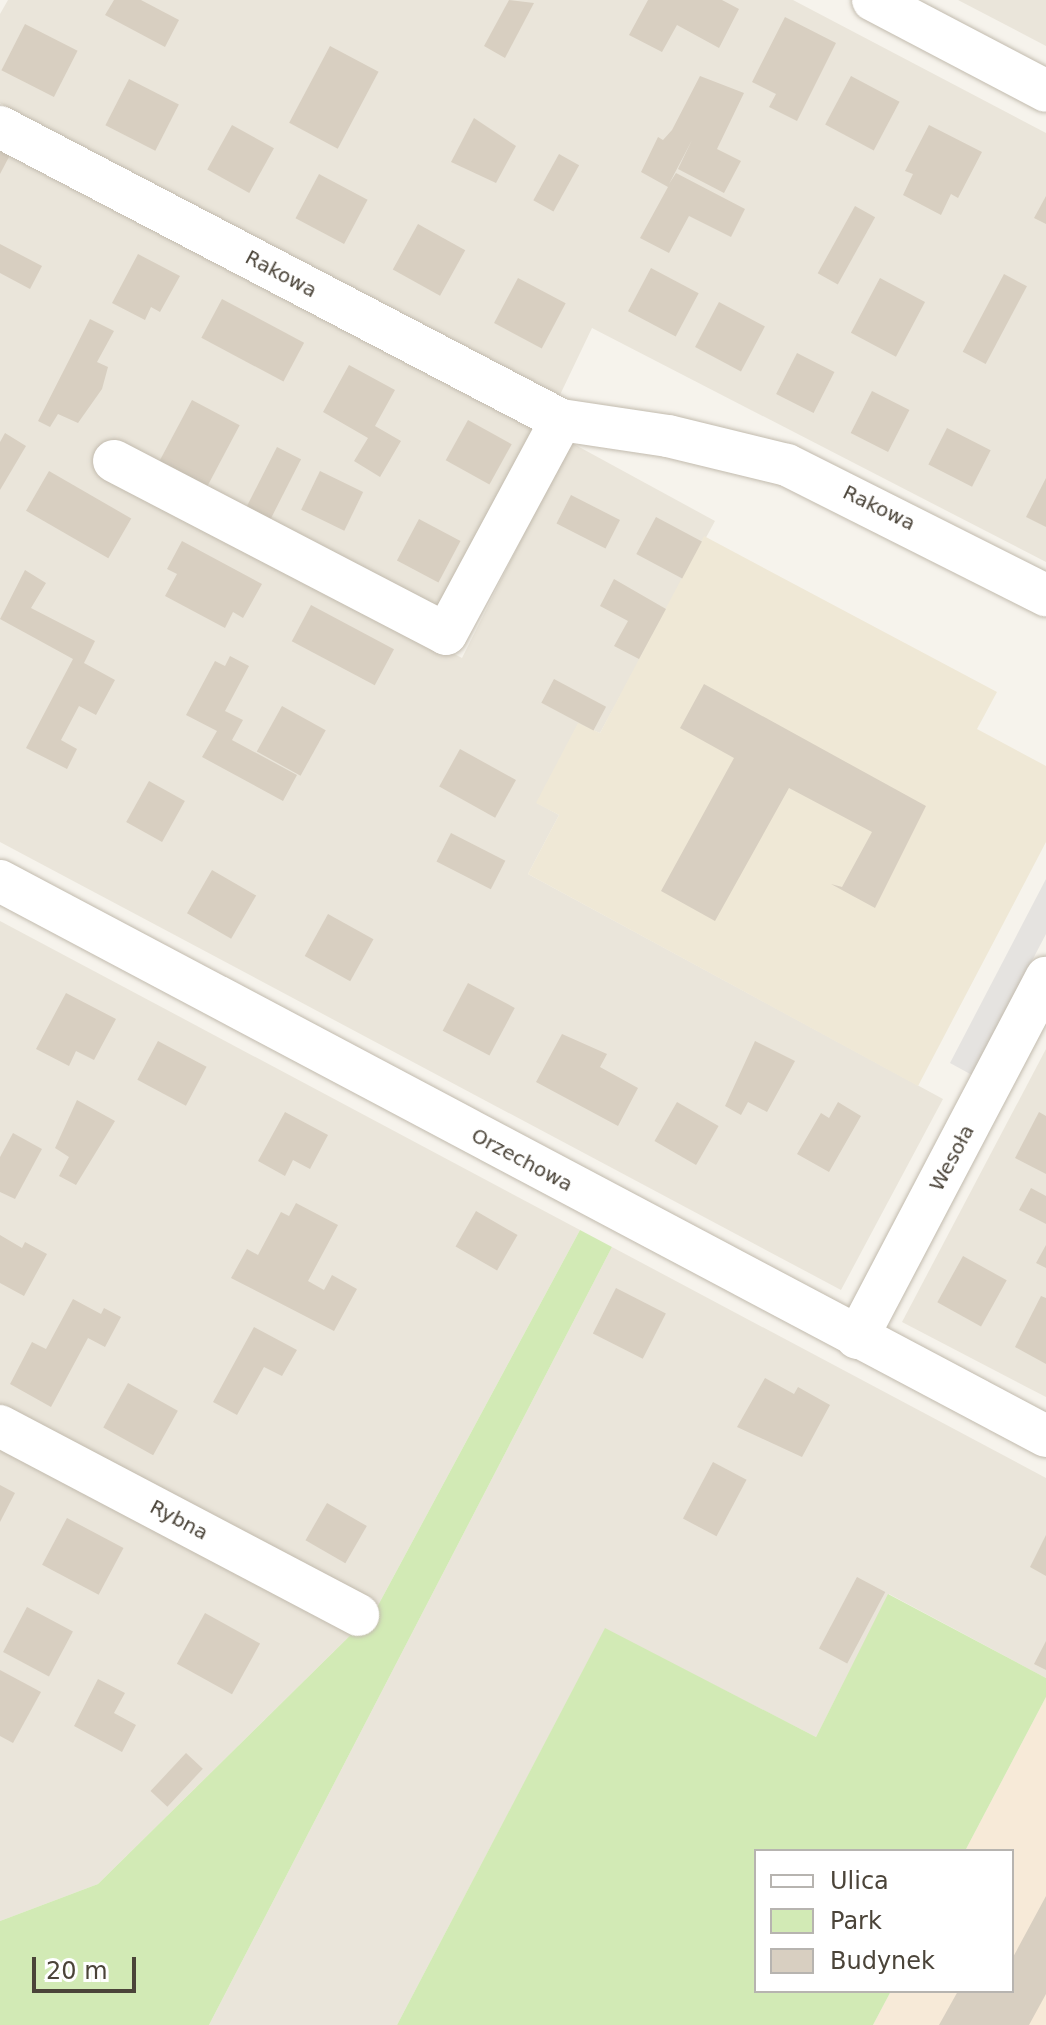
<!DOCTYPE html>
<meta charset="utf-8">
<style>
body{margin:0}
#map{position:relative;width:1046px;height:2025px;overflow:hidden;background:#f6f3ec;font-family:"DejaVu Sans",sans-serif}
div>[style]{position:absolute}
.residential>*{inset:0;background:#eae5da}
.commercial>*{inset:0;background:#f7ead8}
.education>*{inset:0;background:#efe8d6}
.green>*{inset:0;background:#d2eab5}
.parking>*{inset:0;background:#e5e3e0}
.building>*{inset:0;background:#d8cfc1;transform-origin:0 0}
.roads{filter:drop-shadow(0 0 2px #c2bbae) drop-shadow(0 0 2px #c2bbae)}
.minor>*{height:42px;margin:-21px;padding:0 21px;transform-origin:21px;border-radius:21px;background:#fff}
span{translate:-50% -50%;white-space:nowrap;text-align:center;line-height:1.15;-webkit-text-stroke:6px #fff;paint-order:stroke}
.street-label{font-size:20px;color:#4b4439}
.legend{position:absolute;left:754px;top:1849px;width:260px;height:144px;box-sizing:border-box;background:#fff;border:2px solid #b7b4b0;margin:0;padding:10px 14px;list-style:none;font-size:24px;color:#4b4439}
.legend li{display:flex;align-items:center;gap:16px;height:40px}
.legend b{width:40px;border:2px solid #b7b4b0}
.scale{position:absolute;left:32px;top:1957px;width:104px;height:36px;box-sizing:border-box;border:4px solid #4b4439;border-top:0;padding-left:10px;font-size:24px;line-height:28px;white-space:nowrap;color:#4b4439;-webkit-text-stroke:6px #fff;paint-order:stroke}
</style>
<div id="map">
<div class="residential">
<i style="clip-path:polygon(8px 0,793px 0,1046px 133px,1046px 562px,592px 328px,558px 399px,0 103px,0 14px)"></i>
<i style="clip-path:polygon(958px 0,1046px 0,1046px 46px)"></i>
<i style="clip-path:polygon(0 144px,541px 429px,441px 613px,107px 475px,462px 658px,570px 442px,715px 521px,600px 733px,578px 724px,537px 803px,559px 815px,528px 874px,943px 1099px,841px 1290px,0 842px)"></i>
<i style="clip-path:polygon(0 921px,580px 1230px,375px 1611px,98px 1884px,0 1921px)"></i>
<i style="clip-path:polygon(1046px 1049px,1046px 1397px,902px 1322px)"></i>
<i style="clip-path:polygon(612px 1247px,1046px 1478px,1046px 1678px,889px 1594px,816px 1737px,605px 1629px,397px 2025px,209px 2025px)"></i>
</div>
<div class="commercial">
<i style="clip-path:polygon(1046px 1697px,1046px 2025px,873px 2025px,891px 1991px,1012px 1991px,1012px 1851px,965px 1851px)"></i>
</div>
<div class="education">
<i style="clip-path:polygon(704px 536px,997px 692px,977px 729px,1046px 766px,1046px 842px,918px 1086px,528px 874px,559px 815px,536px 803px,578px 723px,600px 733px)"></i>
</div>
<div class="green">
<i style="clip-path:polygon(580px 1230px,612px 1247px,209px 2025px,0 2025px,0 1921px,98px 1884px,375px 1611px)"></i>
<i style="clip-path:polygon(888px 1594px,1046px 1678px,1046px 1697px,965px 1851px,756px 1851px,756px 1991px,891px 1991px,873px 2025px,397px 2025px,605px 1628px,816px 1737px)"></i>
</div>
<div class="parking">
<i style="clip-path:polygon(1046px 879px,1046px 934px,972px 1075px,950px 1063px)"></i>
</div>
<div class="building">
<i style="clip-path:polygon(114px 0,141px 0,179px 20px,165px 47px,105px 15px)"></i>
<i style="clip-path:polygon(509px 0,534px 3px,505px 58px,484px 46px)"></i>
<i style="clip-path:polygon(648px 0,722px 0,739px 9px,719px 48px,677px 25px,662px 52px,629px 35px)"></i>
<i style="clip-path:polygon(785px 17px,836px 43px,797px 121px,769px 107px,776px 94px,752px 82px)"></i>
<i style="left:25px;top:24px;width:59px;height:52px;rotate:27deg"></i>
<i style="left:330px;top:46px;width:55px;height:87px;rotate:28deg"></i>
<i style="clip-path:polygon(700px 76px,744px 93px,717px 149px,741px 161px,724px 193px,678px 169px,692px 140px,669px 184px,676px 173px,745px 209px,731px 237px,689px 216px,669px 253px,640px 238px,668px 187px,641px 172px,658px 137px,663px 140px,672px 130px)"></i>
<i style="left:851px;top:76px;width:55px;height:55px;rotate:28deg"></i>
<i style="left:129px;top:79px;width:56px;height:52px;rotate:27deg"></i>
<i style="clip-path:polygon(474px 118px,516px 146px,496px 183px,451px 162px)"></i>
<i style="left:232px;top:125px;width:48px;height:51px;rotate:29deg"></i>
<i style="clip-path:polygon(929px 125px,982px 152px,958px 198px,951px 194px,941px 215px,903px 195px,913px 174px,905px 171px)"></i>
<i style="clip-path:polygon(0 150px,10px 155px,0 174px)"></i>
<i style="left:559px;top:154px;width:23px;height:53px;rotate:29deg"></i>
<i style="left:319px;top:174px;width:55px;height:50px;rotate:28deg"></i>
<i style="clip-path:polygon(1046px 196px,1046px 224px,1034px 218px)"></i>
<i style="left:855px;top:206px;width:23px;height:77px;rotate:29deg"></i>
<i style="left:418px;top:224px;width:54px;height:52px;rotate:29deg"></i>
<i style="clip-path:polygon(0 244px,42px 266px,30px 289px,0 273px)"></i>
<i style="clip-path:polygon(138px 254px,180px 276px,160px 312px,151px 307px,145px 320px,112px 303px)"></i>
<i style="left:651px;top:268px;width:54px;height:49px;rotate:28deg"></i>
<i style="left:1004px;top:274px;width:26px;height:88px;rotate:28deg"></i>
<i style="left:518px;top:278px;width:54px;height:51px;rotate:28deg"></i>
<i style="left:880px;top:278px;width:51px;height:62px;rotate:28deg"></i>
<i style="left:222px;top:299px;width:93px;height:44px;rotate:28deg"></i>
<i style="left:719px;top:302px;width:52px;height:51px;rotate:28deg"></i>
<i style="clip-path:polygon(90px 319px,114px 331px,97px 362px,108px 367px,102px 389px,78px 423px,58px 414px,50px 427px,38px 421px)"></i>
<i style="left:797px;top:353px;width:42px;height:46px;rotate:27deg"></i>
<i style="clip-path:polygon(349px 365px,395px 390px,375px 426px,401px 441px,380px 477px,354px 461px,368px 438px,323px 412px)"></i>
<i style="left:872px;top:391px;width:42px;height:47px;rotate:27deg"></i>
<i style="left:192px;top:400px;width:54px;height:72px;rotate:28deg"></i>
<i style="left:468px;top:420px;width:50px;height:46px;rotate:29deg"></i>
<i style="left:947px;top:428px;width:49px;height:41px;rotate:27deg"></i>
<i style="clip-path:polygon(5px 433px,26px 446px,0 490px,0 442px)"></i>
<i style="left:277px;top:447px;width:27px;height:67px;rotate:27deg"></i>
<i style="left:49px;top:471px;width:95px;height:46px;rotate:30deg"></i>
<i style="left:320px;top:471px;width:48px;height:43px;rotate:26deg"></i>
<i style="clip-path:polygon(1046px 478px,1046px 527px,1026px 517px)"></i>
<i style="left:571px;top:495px;width:55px;height:32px;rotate:27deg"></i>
<i style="left:656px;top:517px;width:52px;height:42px;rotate:28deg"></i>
<i style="left:419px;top:519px;width:47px;height:47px;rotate:28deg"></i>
<i style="clip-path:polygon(182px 541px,262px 584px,243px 618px,233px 612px,225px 628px,165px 596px,177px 574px,167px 569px)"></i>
<i style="clip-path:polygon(25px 570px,46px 583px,31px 608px,95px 641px,84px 663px,115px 680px,96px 715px,79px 706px,61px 740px,77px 749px,67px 769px,26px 748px,73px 659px,0 619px)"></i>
<i style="clip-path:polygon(614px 579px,666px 609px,639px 659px,614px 646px,628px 621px,600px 606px)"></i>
<i style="left:311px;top:605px;width:94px;height:41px;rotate:28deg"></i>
<i style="clip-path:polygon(230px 656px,249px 666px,225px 711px,243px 720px,232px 740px,297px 775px,283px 801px,202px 757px,217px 731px,186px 715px,215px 661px,225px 666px)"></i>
<i style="left:554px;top:679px;width:59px;height:27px;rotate:28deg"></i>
<i style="clip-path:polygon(704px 684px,926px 806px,875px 908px,831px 884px,842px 887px,872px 832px,789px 788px,715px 921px,661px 891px,734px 758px,680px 728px)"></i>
<i style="left:282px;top:706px;width:50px;height:52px;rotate:29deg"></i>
<i style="left:460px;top:749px;width:64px;height:43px;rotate:29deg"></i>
<i style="left:149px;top:781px;width:41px;height:47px;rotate:29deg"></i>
<i style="left:451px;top:833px;width:61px;height:32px;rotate:27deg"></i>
<i style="left:212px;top:870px;width:51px;height:50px;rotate:30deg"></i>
<i style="left:328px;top:914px;width:52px;height:48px;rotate:29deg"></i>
<i style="left:468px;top:983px;width:53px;height:54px;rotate:28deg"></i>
<i style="clip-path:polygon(66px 993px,116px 1019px,94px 1060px,76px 1051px,69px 1066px,36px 1049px)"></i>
<i style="clip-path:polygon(562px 1034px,607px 1054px,600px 1067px,638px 1088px,618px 1126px,536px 1082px)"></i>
<i style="left:158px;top:1041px;width:55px;height:44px;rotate:28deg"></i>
<i style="clip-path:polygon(755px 1041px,795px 1061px,767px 1112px,748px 1102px,741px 1115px,725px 1106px)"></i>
<i style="clip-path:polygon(77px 1100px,115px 1121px,76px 1185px,59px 1176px,69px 1157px,55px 1148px)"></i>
<i style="left:677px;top:1102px;width:48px;height:45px;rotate:30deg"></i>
<i style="clip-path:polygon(838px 1102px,861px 1116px,829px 1172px,797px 1154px,821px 1113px,829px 1118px)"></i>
<i style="clip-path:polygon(285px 1112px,328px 1135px,310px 1169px,293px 1160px,285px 1176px,258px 1161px)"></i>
<i style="clip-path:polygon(1039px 1112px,1046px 1116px,1046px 1174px,1015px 1158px)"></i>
<i style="clip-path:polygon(13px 1133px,42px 1149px,15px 1199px,0 1192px,0 1157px)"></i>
<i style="clip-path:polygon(1031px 1188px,1046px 1196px,1046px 1224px,1019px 1210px)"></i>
<i style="clip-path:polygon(296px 1203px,338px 1225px,308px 1281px,324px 1290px,332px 1275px,357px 1289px,334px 1331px,231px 1278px,247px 1249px,258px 1255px,281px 1212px,289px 1216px)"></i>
<i style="left:476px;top:1211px;width:48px;height:41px;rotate:30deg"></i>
<i style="clip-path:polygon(0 1235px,22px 1248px,25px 1242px,47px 1254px,24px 1296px,0 1283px)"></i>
<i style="clip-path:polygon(1046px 1245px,1046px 1268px,1036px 1263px)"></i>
<i style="left:963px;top:1256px;width:50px;height:53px;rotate:29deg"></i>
<i style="left:616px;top:1288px;width:56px;height:51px;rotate:27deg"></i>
<i style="clip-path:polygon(1041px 1296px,1046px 1298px,1046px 1364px,1015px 1347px)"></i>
<i style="clip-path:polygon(73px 1299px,101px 1314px,104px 1308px,121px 1317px,105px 1347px,88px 1338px,51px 1407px,10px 1384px,32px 1342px,46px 1349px)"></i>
<i style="clip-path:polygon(254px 1327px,297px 1350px,282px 1376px,264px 1367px,237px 1415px,213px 1402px)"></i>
<i style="clip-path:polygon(765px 1378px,794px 1394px,798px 1387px,830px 1405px,802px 1457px,737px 1427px)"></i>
<i style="left:128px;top:1383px;width:57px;height:51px;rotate:29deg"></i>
<i style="left:713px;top:1462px;width:38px;height:64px;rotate:28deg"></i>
<i style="clip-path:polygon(0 1485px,15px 1493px,0 1522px)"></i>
<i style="left:327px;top:1503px;width:46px;height:43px;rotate:30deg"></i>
<i style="left:67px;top:1518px;width:64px;height:53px;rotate:28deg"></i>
<i style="clip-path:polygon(1046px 1535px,1046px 1576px,1030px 1567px)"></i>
<i style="left:857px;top:1577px;width:32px;height:81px;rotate:28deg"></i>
<i style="left:27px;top:1607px;width:52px;height:51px;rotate:28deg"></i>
<i style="left:205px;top:1613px;width:63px;height:58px;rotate:29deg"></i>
<i style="clip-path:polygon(1046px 1641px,1046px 1670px,1034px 1664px)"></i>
<i style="clip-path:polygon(0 1670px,41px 1692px,13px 1743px,0 1736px)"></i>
<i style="clip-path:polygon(98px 1679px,125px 1693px,114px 1713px,136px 1725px,122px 1752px,74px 1726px)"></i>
<i style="left:186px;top:1753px;width:23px;height:52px;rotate:43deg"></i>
<i style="clip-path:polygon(1046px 1896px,1046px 1994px,1029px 2025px,939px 2025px,958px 1991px,1012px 1991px,1012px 1959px)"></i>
</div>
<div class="roads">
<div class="minor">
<i style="left:873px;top:0;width:195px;rotate:27.7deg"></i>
<i style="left:0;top:127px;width:633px;rotate:27.58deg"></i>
<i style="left:114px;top:461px;width:374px;rotate:27.5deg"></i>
<i style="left:446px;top:634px;width:243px;rotate:-61.7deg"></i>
<i style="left:561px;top:420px;width:108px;rotate:8.5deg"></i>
<i style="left:668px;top:436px;width:122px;rotate:13.7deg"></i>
<i style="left:787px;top:465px;width:290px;rotate:26.7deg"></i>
<i style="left:0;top:881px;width:1184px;rotate:27.95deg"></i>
<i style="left:857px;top:1338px;width:407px;rotate:-62.3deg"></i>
<i style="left:0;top:1426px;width:405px;rotate:27.8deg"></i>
</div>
</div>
<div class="street-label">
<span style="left:281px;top:274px;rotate:28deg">Rakowa</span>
<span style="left:879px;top:508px;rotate:26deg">Rakowa</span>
<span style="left:952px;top:1158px;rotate:-62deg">Wesoła</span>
<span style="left:522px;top:1160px;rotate:28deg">Orzechowa</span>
<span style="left:179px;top:1520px;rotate:28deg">Rybna</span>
</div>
<ul class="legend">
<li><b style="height:10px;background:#fff"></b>Ulica</li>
<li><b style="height:22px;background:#d2eab5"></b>Park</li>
<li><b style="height:22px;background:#d8cfc1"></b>Budynek</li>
</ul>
<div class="scale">20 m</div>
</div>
